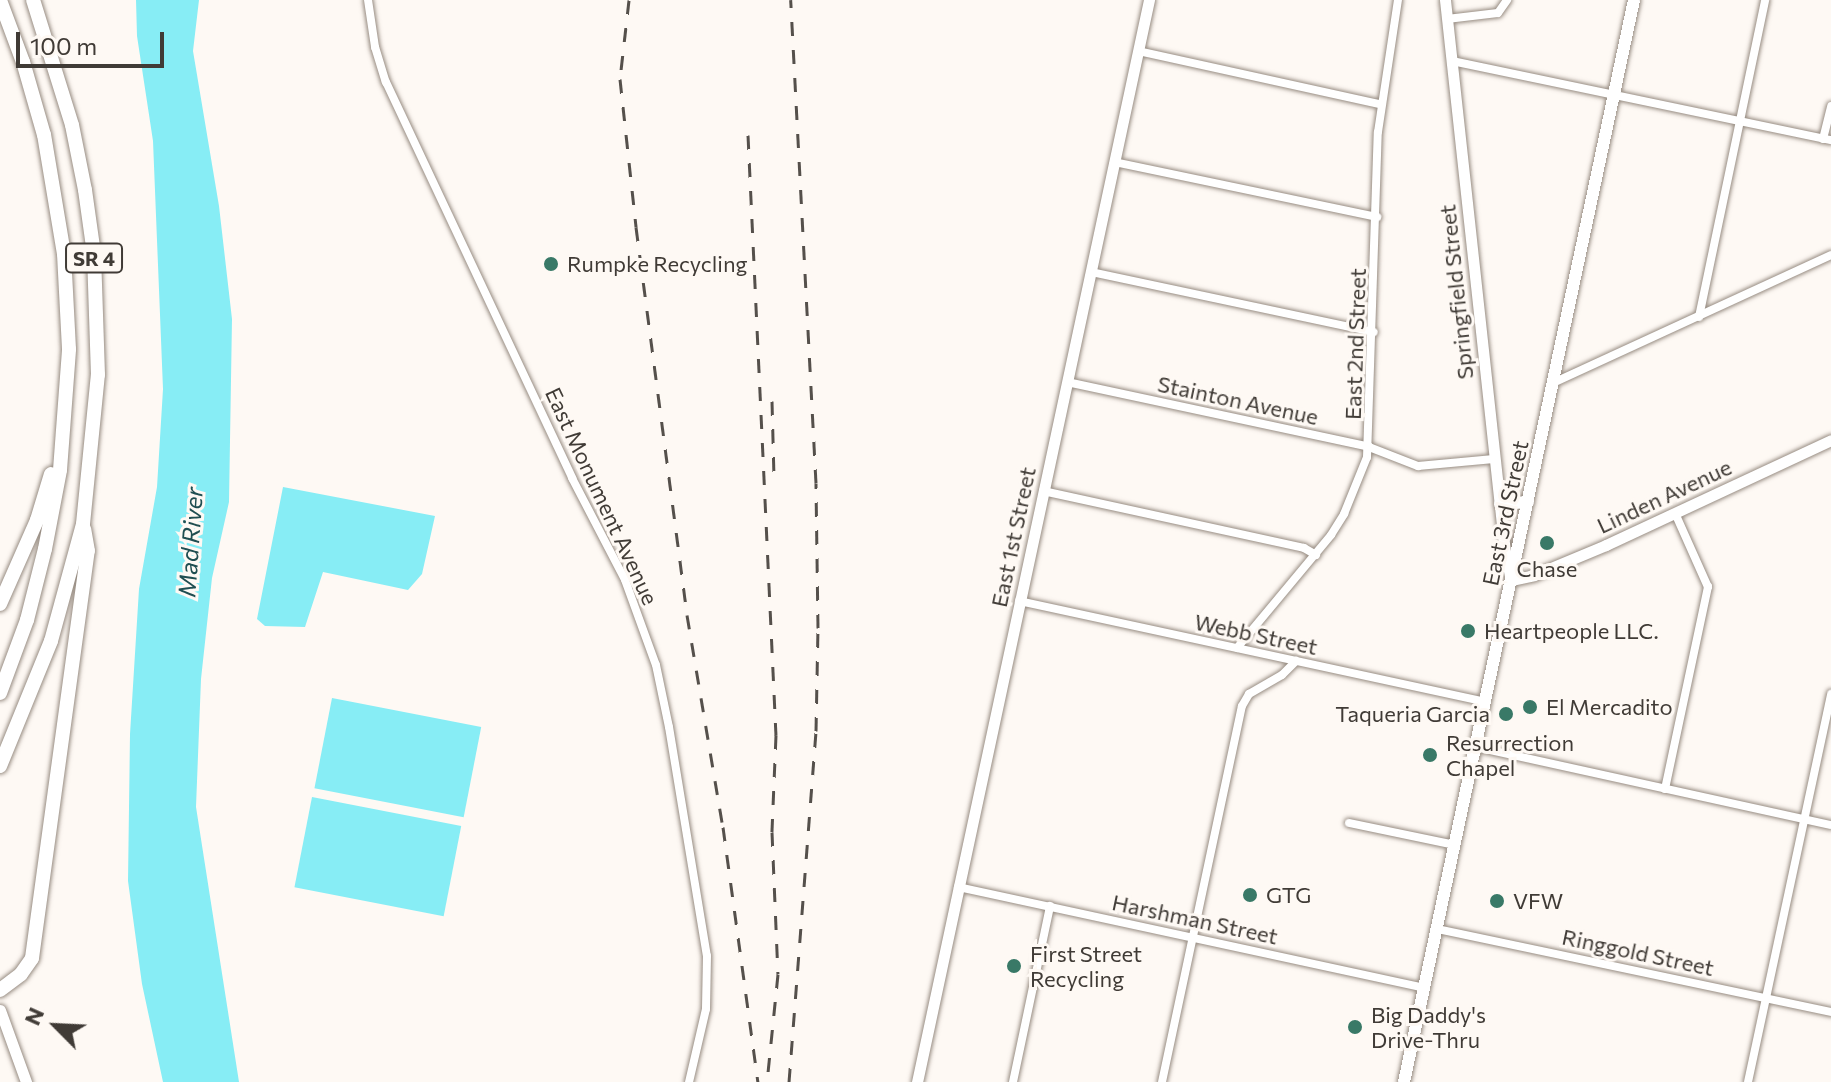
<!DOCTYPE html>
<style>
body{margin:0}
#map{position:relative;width:1831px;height:1082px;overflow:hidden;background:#fef9f4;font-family:Commissioner,sans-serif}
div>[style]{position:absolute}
.water>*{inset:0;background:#87edf5;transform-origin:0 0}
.roads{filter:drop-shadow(0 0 2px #978c82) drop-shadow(0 0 2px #978c82)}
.street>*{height:8px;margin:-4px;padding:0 4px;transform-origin:4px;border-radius:4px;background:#fff}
.secondary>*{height:11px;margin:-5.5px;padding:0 5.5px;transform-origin:5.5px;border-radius:5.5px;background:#fff}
.primary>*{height:12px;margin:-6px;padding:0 6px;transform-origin:6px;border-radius:6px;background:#fff}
.highway>*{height:14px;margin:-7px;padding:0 7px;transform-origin:7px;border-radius:7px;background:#fff}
.rail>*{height:3px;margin-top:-1.5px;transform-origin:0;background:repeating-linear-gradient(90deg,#55504b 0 14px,transparent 0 28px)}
.dots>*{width:22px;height:22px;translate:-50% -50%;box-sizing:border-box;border:4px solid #fef9f4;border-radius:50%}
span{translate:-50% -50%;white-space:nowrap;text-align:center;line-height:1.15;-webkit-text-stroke:6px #fef9f4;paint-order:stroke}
.shield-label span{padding:2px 6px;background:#fef9f4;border:2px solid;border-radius:6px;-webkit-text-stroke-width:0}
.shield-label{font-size:20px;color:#403b36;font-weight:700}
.poi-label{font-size:22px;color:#403b36}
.left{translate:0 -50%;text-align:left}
.right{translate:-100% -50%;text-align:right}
.street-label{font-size:22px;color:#403b36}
.water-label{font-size:24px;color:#1f4e51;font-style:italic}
.north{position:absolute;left:16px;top:986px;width:80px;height:80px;-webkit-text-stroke:6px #fef9f4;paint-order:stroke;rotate:294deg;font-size:22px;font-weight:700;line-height:32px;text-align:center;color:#403b36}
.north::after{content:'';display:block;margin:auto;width:28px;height:36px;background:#403b36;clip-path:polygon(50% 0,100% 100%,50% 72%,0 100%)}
.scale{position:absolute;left:16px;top:32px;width:148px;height:36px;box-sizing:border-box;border:4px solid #403b36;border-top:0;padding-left:10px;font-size:24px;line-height:28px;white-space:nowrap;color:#403b36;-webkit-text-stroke:6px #fef9f4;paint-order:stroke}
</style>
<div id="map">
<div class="water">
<i style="clip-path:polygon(136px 0,199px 0,193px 51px,219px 206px,232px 319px,229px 502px,212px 578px,201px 679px,196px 807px,239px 1082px,163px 1082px,142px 984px,128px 881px,130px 734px,139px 589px,157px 487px,163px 389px,153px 141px,137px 36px)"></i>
<i style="clip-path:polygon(283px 487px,435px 516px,422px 574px,408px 590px,323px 572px,305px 627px,265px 626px,257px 619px)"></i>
<i style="left:332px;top:698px;width:152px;height:92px;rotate:11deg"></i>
<i style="left:312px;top:797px;width:152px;height:92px;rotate:11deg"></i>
</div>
<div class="roads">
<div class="street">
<i style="left:368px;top:0;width:48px;rotate:81.5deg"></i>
<i style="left:375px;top:47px;width:37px;rotate:73deg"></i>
<i style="left:386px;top:82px;width:438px;rotate:64.8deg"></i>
<i style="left:572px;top:478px;width:115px;rotate:62.5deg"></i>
<i style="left:625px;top:580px;width:90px;rotate:70deg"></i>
<i style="left:656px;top:665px;width:63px;rotate:78.2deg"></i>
<i style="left:669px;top:727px;width:232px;rotate:80.6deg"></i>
<i style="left:707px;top:956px;width:53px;rotate:91.1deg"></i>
<i style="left:706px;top:1009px;width:75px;rotate:103.1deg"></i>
<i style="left:1447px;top:19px;width:51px;rotate:-6.7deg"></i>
<i style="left:1498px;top:13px;width:16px;rotate:-55deg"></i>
<i style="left:1138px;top:51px;width:248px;rotate:12.4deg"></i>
<i style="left:1452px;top:61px;width:387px;rotate:11.8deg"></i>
<i style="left:1823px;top:139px;width:34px;rotate:-76deg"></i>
<i style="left:1114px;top:162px;width:269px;rotate:11.8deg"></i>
<i style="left:1091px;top:272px;width:289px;rotate:12deg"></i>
<i style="left:1699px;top:317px;width:324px;rotate:-78.2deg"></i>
<i style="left:1067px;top:382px;width:309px;rotate:12.1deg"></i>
<i style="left:1369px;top:447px;width:53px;rotate:21.2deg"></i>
<i style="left:1418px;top:466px;width:76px;rotate:-5.3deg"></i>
<i style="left:1553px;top:383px;width:306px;rotate:-24.7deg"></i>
<i style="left:1043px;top:491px;width:267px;rotate:12.3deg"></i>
<i style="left:1304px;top:548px;width:14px;rotate:30deg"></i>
<i style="left:1019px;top:601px;width:477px;rotate:12.2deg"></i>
<i style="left:1237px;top:648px;width:147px;rotate:-50.2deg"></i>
<i style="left:1331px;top:535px;width:25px;rotate:-58deg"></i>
<i style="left:1344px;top:514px;width:61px;rotate:-68deg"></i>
<i style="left:1367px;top:457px;width:325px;rotate:-88.1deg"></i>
<i style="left:1378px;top:132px;width:134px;rotate:-81.4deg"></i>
<i style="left:1476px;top:747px;width:363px;rotate:12.4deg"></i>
<i style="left:1665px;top:789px;width:207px;rotate:-78deg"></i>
<i style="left:1708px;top:587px;width:81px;rotate:-114deg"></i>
<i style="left:1349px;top:823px;width:108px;rotate:11.7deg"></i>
<i style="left:958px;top:887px;width:478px;rotate:12.2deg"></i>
<i style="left:1437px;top:929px;width:403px;rotate:11.9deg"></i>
<i style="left:1013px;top:1082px;width:180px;rotate:-78.1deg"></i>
<i style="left:1162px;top:1082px;width:384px;rotate:-78deg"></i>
<i style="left:1242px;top:706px;width:14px;rotate:-60deg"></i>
<i style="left:1249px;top:694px;width:38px;rotate:-30deg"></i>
<i style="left:1282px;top:675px;width:20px;rotate:-45deg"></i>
<i style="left:1748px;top:1082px;width:397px;rotate:-77.9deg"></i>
</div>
<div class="secondary">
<i style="left:1445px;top:0;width:555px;rotate:83.8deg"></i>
<i style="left:1505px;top:552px;width:29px;rotate:78deg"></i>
<i style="left:1511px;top:580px;width:24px;rotate:-12deg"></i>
<i style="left:1534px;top:575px;width:78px;rotate:-22.6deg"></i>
<i style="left:1606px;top:545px;width:248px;rotate:-25deg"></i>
<i style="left:0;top:1010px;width:77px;rotate:70.1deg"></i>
<i style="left:917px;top:1082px;width:1107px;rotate:-77.9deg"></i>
</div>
<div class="primary">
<i style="left:1500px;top:504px;width:28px;rotate:-4deg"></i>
<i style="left:1404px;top:1082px;width:1106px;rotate:-78deg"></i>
</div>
<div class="highway">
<i style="left:0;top:604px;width:92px;rotate:-66.2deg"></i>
<i style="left:37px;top:520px;width:48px;rotate:-73.1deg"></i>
<i style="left:0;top:693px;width:78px;rotate:-69.7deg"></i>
<i style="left:27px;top:620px;width:73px;rotate:-75.8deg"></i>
<i style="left:45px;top:549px;width:80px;rotate:-79.2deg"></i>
<i style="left:60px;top:470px;width:121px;rotate:-85.7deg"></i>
<i style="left:69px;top:349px;width:95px;rotate:-93deg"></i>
<i style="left:64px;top:254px;width:121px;rotate:-99.5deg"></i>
<i style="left:44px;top:135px;width:76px;rotate:-106deg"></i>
<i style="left:23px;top:62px;width:66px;rotate:-110.4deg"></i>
<i style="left:0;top:766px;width:135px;rotate:-67.8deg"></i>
<i style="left:51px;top:641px;width:121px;rotate:-74.7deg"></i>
<i style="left:83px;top:524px;width:150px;rotate:-84.3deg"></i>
<i style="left:98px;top:375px;width:121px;rotate:-91.9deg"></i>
<i style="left:94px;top:254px;width:65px;rotate:-98deg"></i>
<i style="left:85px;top:190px;width:66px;rotate:-101.3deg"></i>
<i style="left:72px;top:125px;width:131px;rotate:-107.3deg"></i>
<i style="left:0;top:990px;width:26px;rotate:-37deg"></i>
<i style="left:21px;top:974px;width:19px;rotate:-55deg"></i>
<i style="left:32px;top:958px;width:411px;rotate:-82.2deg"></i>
<i style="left:88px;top:551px;width:22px;rotate:-100deg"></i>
</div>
</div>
<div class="rail">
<i style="left:629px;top:0;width:80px;rotate:96.5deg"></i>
<i style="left:620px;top:79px;width:149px;rotate:83.8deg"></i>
<i style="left:636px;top:227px;width:391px;rotate:82.5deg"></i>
<i style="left:687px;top:615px;width:215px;rotate:80.4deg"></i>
<i style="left:723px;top:827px;width:257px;rotate:82.2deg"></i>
<i style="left:748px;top:135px;width:601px;rotate:87.33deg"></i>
<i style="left:776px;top:735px;width:97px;rotate:92.4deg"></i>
<i style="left:772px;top:832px;width:142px;rotate:87.6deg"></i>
<i style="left:778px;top:974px;width:109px;rotate:95.8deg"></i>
<i style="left:772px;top:401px;width:77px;rotate:88.5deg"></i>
<i style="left:789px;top:1082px;width:352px;rotate:-85.6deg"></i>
<i style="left:816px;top:731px;width:103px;rotate:-88.9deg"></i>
<i style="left:818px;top:628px;width:145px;rotate:-90.8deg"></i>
<i style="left:816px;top:483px;width:484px;rotate:-93deg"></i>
</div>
<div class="dots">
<i style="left:551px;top:264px;background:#397967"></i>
<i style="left:1547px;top:543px;background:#397967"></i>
<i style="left:1468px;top:631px;background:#397967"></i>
<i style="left:1530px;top:707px;background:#397967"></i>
<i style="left:1506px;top:714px;background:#397967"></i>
<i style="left:1430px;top:755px;background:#397967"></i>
<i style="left:1250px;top:895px;background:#397967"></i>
<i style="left:1497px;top:901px;background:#397967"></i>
<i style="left:1014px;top:966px;background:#397967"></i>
<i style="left:1355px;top:1027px;background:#397967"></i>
</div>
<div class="shield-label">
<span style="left:94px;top:258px">SR 4</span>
</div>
<div class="poi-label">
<span class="left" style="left:567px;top:264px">Rumpke Recycling</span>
<span style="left:1547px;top:569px">Chase</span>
<span class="left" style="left:1484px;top:631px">Heartpeople LLC.</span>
<span class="left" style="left:1546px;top:707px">El Mercadito</span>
<span class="right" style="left:1490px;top:714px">Taqueria Garcia</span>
<span class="left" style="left:1446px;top:755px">Resurrection<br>Chapel</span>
<span class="left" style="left:1266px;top:895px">GTG</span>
<span class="left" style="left:1513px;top:901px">VFW</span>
<span class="left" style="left:1030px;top:966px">First Street<br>Recycling</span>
<span class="left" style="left:1371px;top:1027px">Big Daddy's<br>Drive-Thru</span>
</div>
<div class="street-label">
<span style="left:1456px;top:292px;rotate:-96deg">Springfield Street</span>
<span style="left:1355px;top:344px;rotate:-88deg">East 2nd Street</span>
<span style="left:1238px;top:400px;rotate:12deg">Stainton Avenue</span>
<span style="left:602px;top:496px;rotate:65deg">East Monument Avenue</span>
<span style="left:1664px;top:496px;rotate:-25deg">Linden Avenue</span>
<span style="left:1505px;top:513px;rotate:-78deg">East 3rd Street</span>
<span style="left:1013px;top:537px;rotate:-78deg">East 1st Street</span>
<span style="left:1256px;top:634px;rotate:12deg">Webb Street</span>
<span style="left:1195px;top:919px;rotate:12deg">Harshman Street</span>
<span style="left:1638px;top:952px;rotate:12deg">Ringgold Street</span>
</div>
<div class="water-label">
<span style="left:190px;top:542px;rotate:-86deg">Mad River</span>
</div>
<div class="north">N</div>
<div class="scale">100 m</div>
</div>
